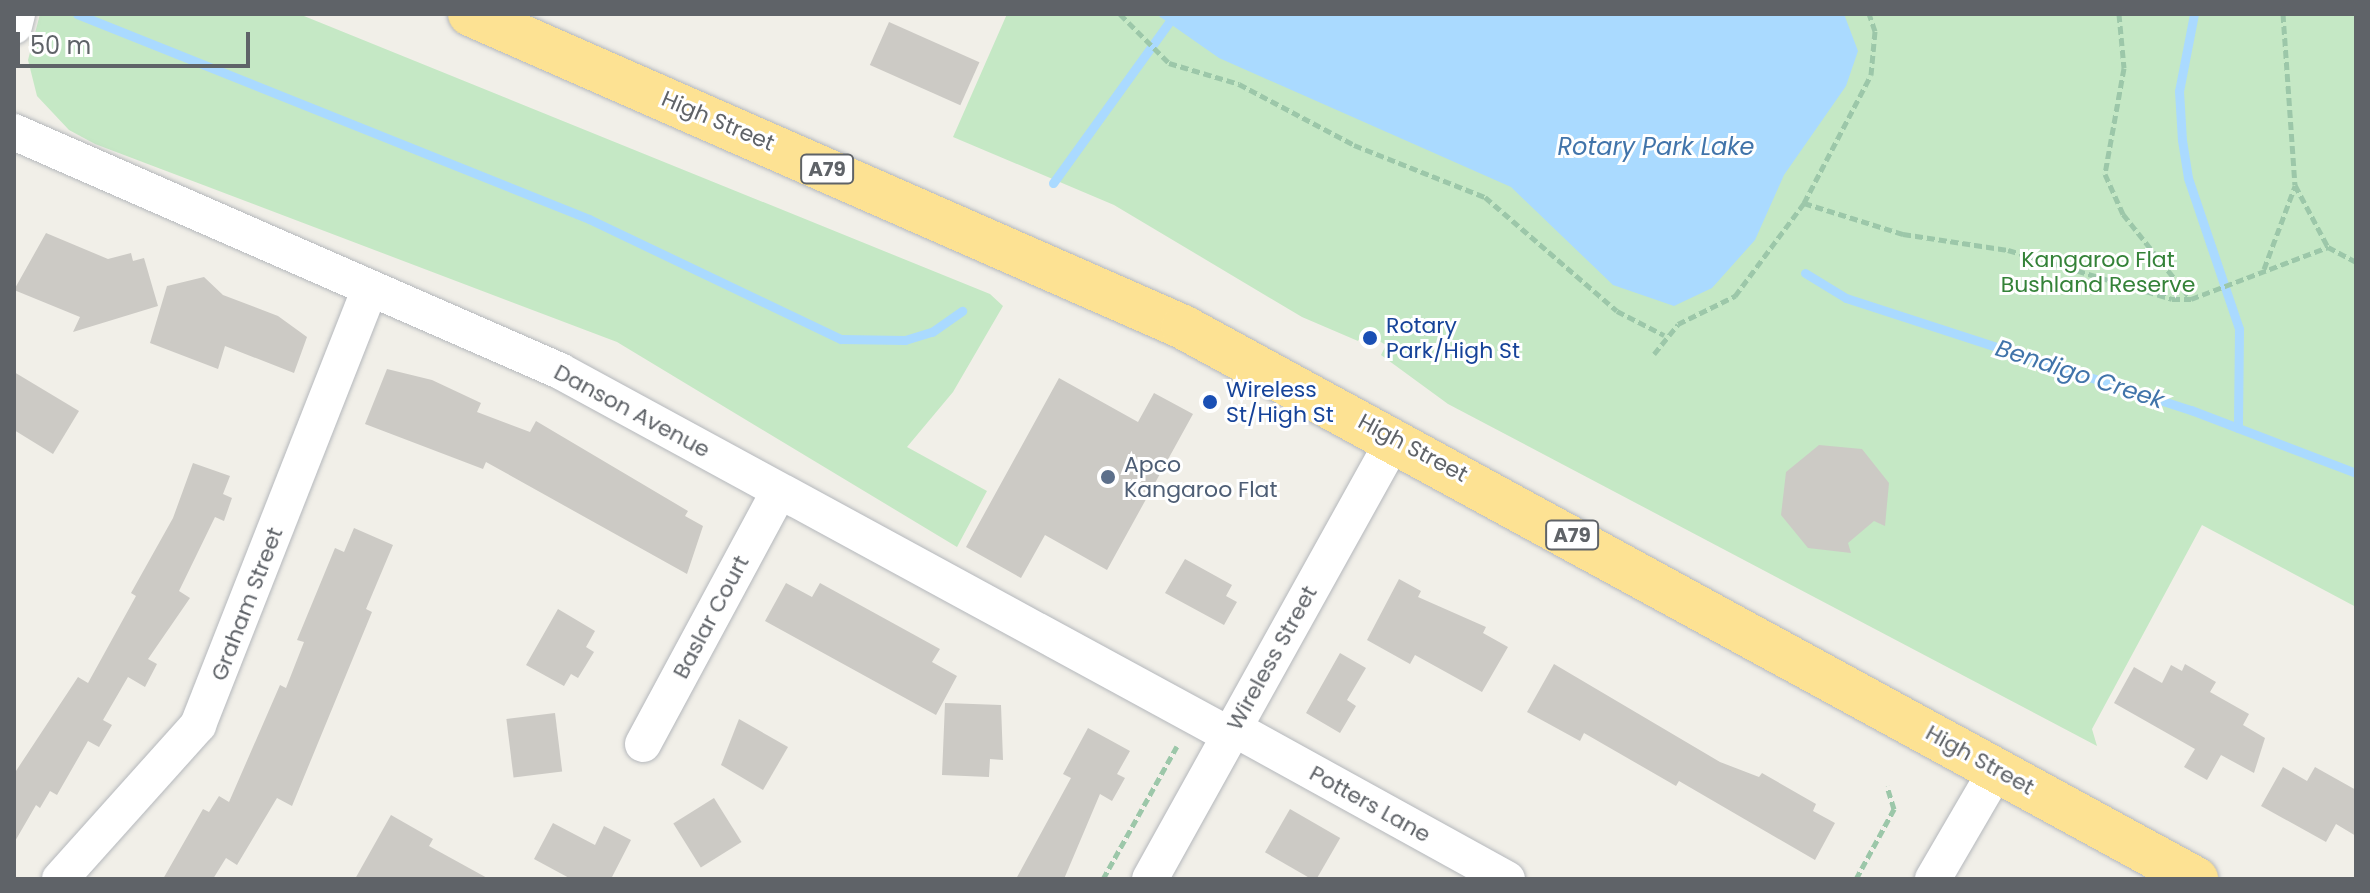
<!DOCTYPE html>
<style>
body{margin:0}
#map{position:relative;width:2370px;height:893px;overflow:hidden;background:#f1efe8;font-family:Poppins,sans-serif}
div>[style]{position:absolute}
.green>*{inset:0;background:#c5e8c5}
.water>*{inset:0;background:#aadaff}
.stream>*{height:9px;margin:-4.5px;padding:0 4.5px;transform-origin:4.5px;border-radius:4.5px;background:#aadaff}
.building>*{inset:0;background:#cccac5;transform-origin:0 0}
.path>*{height:5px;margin-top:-2.5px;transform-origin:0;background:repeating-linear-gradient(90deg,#9cc7a9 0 8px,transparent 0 12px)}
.roads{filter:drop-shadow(0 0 2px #b5b8bc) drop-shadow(0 0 2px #b5b8bc)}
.minor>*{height:36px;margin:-18px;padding:0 18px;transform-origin:18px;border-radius:18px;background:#fff}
.highway>*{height:44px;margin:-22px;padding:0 22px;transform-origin:22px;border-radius:22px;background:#fde293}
.dots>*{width:22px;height:22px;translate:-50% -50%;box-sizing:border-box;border:4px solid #fff;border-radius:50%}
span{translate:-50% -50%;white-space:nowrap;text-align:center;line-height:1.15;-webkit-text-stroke:6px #fff;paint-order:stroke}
.shield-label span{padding:2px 6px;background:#fff;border:2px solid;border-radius:6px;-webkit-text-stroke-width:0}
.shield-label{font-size:20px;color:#5f6368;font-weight:700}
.street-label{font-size:22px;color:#5f6368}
.park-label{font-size:22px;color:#348238}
.transit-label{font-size:22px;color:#164399}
.left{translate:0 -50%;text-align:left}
.service-label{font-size:22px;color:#4e5e75}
.water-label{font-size:24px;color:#4174aa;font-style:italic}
.frame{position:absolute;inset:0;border:16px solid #5f6368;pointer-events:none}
.scale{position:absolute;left:16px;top:32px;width:234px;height:36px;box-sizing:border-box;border:4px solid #5f6368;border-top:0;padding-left:10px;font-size:24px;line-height:28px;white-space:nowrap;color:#5f6368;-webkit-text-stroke:6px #fff;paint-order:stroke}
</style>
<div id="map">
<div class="green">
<i style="clip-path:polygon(40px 14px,299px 14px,990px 294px,1003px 306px,953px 392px,907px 447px,987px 491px,957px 547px,617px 342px,95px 144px,69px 130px,37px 96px,28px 60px)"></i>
<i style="clip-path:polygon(1007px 14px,2356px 14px,2356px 607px,2202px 525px,2092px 729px,2097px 746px,1448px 404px,1381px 355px,1386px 345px,1363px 332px,1358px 341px,1302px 317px,1114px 205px,953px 137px)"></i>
</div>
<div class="water">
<i style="clip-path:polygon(1156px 14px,1844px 14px,1858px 51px,1846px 86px,1784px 175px,1755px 240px,1712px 288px,1674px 306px,1613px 285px,1511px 187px,1219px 58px)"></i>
</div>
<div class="stream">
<i style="left:77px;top:14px;width:552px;rotate:21.82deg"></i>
<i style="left:589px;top:219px;width:279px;rotate:25.5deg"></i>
<i style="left:841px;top:339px;width:64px;rotate:0.9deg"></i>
<i style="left:905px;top:340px;width:28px;rotate:-17deg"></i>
<i style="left:932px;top:332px;width:37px;rotate:-35deg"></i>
<i style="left:2194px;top:14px;width:78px;rotate:101deg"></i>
<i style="left:2179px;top:91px;width:49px;rotate:86.5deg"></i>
<i style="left:2182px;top:140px;width:38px;rotate:81deg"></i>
<i style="left:2188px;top:178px;width:159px;rotate:71.3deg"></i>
<i style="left:2239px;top:329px;width:99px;rotate:90.6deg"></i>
<i style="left:1053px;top:183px;width:208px;rotate:-54.2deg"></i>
<i style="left:1805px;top:273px;width:48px;rotate:31.4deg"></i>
<i style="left:1846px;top:298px;width:363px;rotate:18deg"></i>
<i style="left:2191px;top:410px;width:177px;rotate:20.9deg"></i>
</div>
<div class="building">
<i style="left:889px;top:22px;width:99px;height:47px;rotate:24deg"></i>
<i style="clip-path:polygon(46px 233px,108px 259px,131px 253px,133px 261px,144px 258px,158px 306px,73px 332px,80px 317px,14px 290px)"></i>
<i style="clip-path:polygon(204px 277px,223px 295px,278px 316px,307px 337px,294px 373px,225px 346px,218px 369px,150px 343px,167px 286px)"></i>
<i style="clip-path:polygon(387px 369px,432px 380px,481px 403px,477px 412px,530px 432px,536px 421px,688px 511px,685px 516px,703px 526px,687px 574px,486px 462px,483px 469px,365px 424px)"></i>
<i style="clip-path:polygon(14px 372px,79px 411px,53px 454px,14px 430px)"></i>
<i style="clip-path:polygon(1059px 378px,1138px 422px,1154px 393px,1193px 414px,1107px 570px,1045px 535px,1021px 578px,966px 547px)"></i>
<i style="clip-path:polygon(1819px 445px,1862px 449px,1889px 483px,1885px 526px,1874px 521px,1848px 543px,1851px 553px,1808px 548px,1781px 515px,1786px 472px)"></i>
<i style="clip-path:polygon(193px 463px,230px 476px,223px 494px,232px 498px,224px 521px,215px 517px,179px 591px,190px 598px,148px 659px,157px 664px,145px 687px,128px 677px,103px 720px,112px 725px,99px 747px,88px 741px,57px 795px,50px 791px,40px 808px,36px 805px,14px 843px,14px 774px,78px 677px,88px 683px,136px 596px,131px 593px,173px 518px)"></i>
<i style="clip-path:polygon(354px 528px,393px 545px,366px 609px,372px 612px,292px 806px,277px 798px,237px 865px,226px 858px,213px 879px,163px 879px,203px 809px,209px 812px,219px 796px,229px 802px,280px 685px,286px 688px,304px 642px,297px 640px,335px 548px,344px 552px)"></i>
<i style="clip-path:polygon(1185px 559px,1232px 585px,1226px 596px,1237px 602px,1224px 625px,1165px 593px)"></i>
<i style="clip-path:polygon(1399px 579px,1421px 591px,1418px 597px,1486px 627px,1483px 633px,1508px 647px,1482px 692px,1415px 655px,1410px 664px,1367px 640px)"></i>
<i style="clip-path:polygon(786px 583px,812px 597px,820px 583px,940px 649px,932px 662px,957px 676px,936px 715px,765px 621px)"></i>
<i style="clip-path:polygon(558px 609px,595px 631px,586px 647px,594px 652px,578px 678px,571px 674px,564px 686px,526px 665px)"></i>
<i style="clip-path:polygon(1340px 653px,1366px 668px,1347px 700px,1356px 706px,1340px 733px,1306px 713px)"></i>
<i style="clip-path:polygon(1554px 664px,1720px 762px,1759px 777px,1762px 773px,1816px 804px,1813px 811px,1835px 823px,1815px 860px,1679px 781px,1676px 786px,1584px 733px,1580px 741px,1527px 712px)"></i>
<i style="clip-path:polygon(2185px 664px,2216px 682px,2210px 692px,2249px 714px,2243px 725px,2265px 738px,2254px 773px,2221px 755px,2207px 780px,2184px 767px,2195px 749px,2114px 703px,2134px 667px,2162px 683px,2171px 665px,2182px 671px)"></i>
<i style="clip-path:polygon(945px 703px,1001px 705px,1003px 760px,990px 759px,989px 777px,942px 775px)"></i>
<i style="left:555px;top:713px;width:59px;height:49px;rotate:83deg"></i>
<i style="clip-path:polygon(739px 719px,788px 747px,763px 790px,721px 765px)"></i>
<i style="clip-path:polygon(1088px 728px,1130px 751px,1117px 774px,1125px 778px,1112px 801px,1100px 794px,1064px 879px,1016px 879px,1071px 778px,1063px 774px)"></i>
<i style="clip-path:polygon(2283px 767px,2307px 781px,2315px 767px,2356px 790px,2356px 836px,2336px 824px,2326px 842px,2261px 806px)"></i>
<i style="left:714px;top:798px;width:52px;height:48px;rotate:58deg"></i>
<i style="left:1290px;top:809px;width:58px;height:50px;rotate:30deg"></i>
<i style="clip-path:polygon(391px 815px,433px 839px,429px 846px,489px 879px,355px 879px)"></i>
<i style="clip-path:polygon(553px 823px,595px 845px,604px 826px,631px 840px,611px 879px,571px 879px,534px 859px)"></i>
</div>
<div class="path">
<i style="left:1120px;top:14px;width:69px;rotate:45deg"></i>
<i style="left:1169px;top:63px;width:73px;rotate:16.7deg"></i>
<i style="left:1239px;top:84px;width:130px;rotate:27.9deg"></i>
<i style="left:1354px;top:145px;width:141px;rotate:21.7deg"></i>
<i style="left:1485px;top:197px;width:174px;rotate:40.8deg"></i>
<i style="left:1617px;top:311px;width:53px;rotate:27.1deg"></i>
<i style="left:2119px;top:14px;width:54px;rotate:84.7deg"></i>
<i style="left:2124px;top:68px;width:108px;rotate:100.2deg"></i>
<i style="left:2105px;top:174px;width:44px;rotate:65.8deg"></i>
<i style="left:2123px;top:214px;width:107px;rotate:51.4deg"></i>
<i style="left:2283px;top:14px;width:171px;rotate:86deg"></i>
<i style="left:2295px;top:185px;width:70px;rotate:62deg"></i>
<i style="left:1804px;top:203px;width:104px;rotate:17.4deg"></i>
<i style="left:1903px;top:234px;width:106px;rotate:8.7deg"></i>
<i style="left:2008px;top:250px;width:171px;rotate:16.6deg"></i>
<i style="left:2172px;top:299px;width:19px"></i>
<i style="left:2191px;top:299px;width:147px;rotate:-20.8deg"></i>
<i style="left:2328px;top:247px;width:32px;rotate:28deg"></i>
<i style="left:2264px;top:269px;width:89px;rotate:-69.5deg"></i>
<i style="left:1654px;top:354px;width:38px;rotate:-51deg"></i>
<i style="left:1678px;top:324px;width:64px;rotate:-26.2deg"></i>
<i style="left:1735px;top:296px;width:116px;rotate:-53.4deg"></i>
<i style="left:1804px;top:203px;width:144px;rotate:-62.4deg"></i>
<i style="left:1871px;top:75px;width:44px;rotate:-84.8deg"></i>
<i style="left:1875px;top:31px;width:18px;rotate:-109deg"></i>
<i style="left:1103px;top:879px;width:152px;rotate:-60.9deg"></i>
<i style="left:1856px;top:879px;width:80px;rotate:-61.5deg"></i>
<i style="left:1894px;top:809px;width:24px;rotate:-107deg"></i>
</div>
<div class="roads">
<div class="minor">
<i style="left:14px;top:26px;width:12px;rotate:-76deg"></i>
<i style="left:14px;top:132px;width:596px;rotate:23.64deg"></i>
<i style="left:560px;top:371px;width:762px;rotate:28.55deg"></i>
<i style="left:1233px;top:728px;width:313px;rotate:28.9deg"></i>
<i style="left:643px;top:744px;width:287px;rotate:-61.7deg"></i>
<i style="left:60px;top:879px;width:207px;rotate:-48.1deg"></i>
<i style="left:198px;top:725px;width:469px;rotate:-68.5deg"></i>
<i style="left:1150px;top:879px;width:504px;rotate:-60.95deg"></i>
<i style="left:1933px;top:879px;width:127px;rotate:-59.8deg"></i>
</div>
<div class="highway">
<i style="left:470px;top:14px;width:779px;rotate:23.7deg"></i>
<i style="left:1183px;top:327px;width:1154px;rotate:28.59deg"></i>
</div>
</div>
<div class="dots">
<i style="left:1370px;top:338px;background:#1a4fb4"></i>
<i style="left:1210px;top:402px;background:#1a4fb4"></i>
<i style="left:1108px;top:477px;background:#5c6f8a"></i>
</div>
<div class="shield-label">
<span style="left:827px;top:169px">A79</span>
<span style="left:1572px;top:535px">A79</span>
</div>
<div class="street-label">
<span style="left:718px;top:121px;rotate:23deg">High Street</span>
<span style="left:632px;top:411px;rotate:28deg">Danson Avenue</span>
<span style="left:1413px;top:448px;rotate:28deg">High Street</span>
<span style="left:247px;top:604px;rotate:-69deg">Graham Street</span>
<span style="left:711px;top:617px;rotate:-62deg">Baslar Court</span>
<span style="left:1272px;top:658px;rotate:-61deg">Wireless Street</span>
<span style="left:1980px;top:760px;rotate:29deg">High Street</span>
<span style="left:1370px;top:804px;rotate:29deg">Potters Lane</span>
</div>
<div class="park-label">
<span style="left:2098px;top:272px">Kangaroo Flat<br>Bushland Reserve</span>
</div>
<div class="transit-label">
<span class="left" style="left:1386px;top:338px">Rotary<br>Park/High St</span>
<span class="left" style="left:1226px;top:402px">Wireless<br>St/High St</span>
</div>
<div class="service-label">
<span class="left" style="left:1124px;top:477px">Apco<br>Kangaroo Flat</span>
</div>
<div class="water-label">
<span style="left:1656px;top:147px">Rotary Park Lake</span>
<span style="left:2080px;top:374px;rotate:18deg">Bendigo Creek</span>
</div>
<div class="frame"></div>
<div class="scale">50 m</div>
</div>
